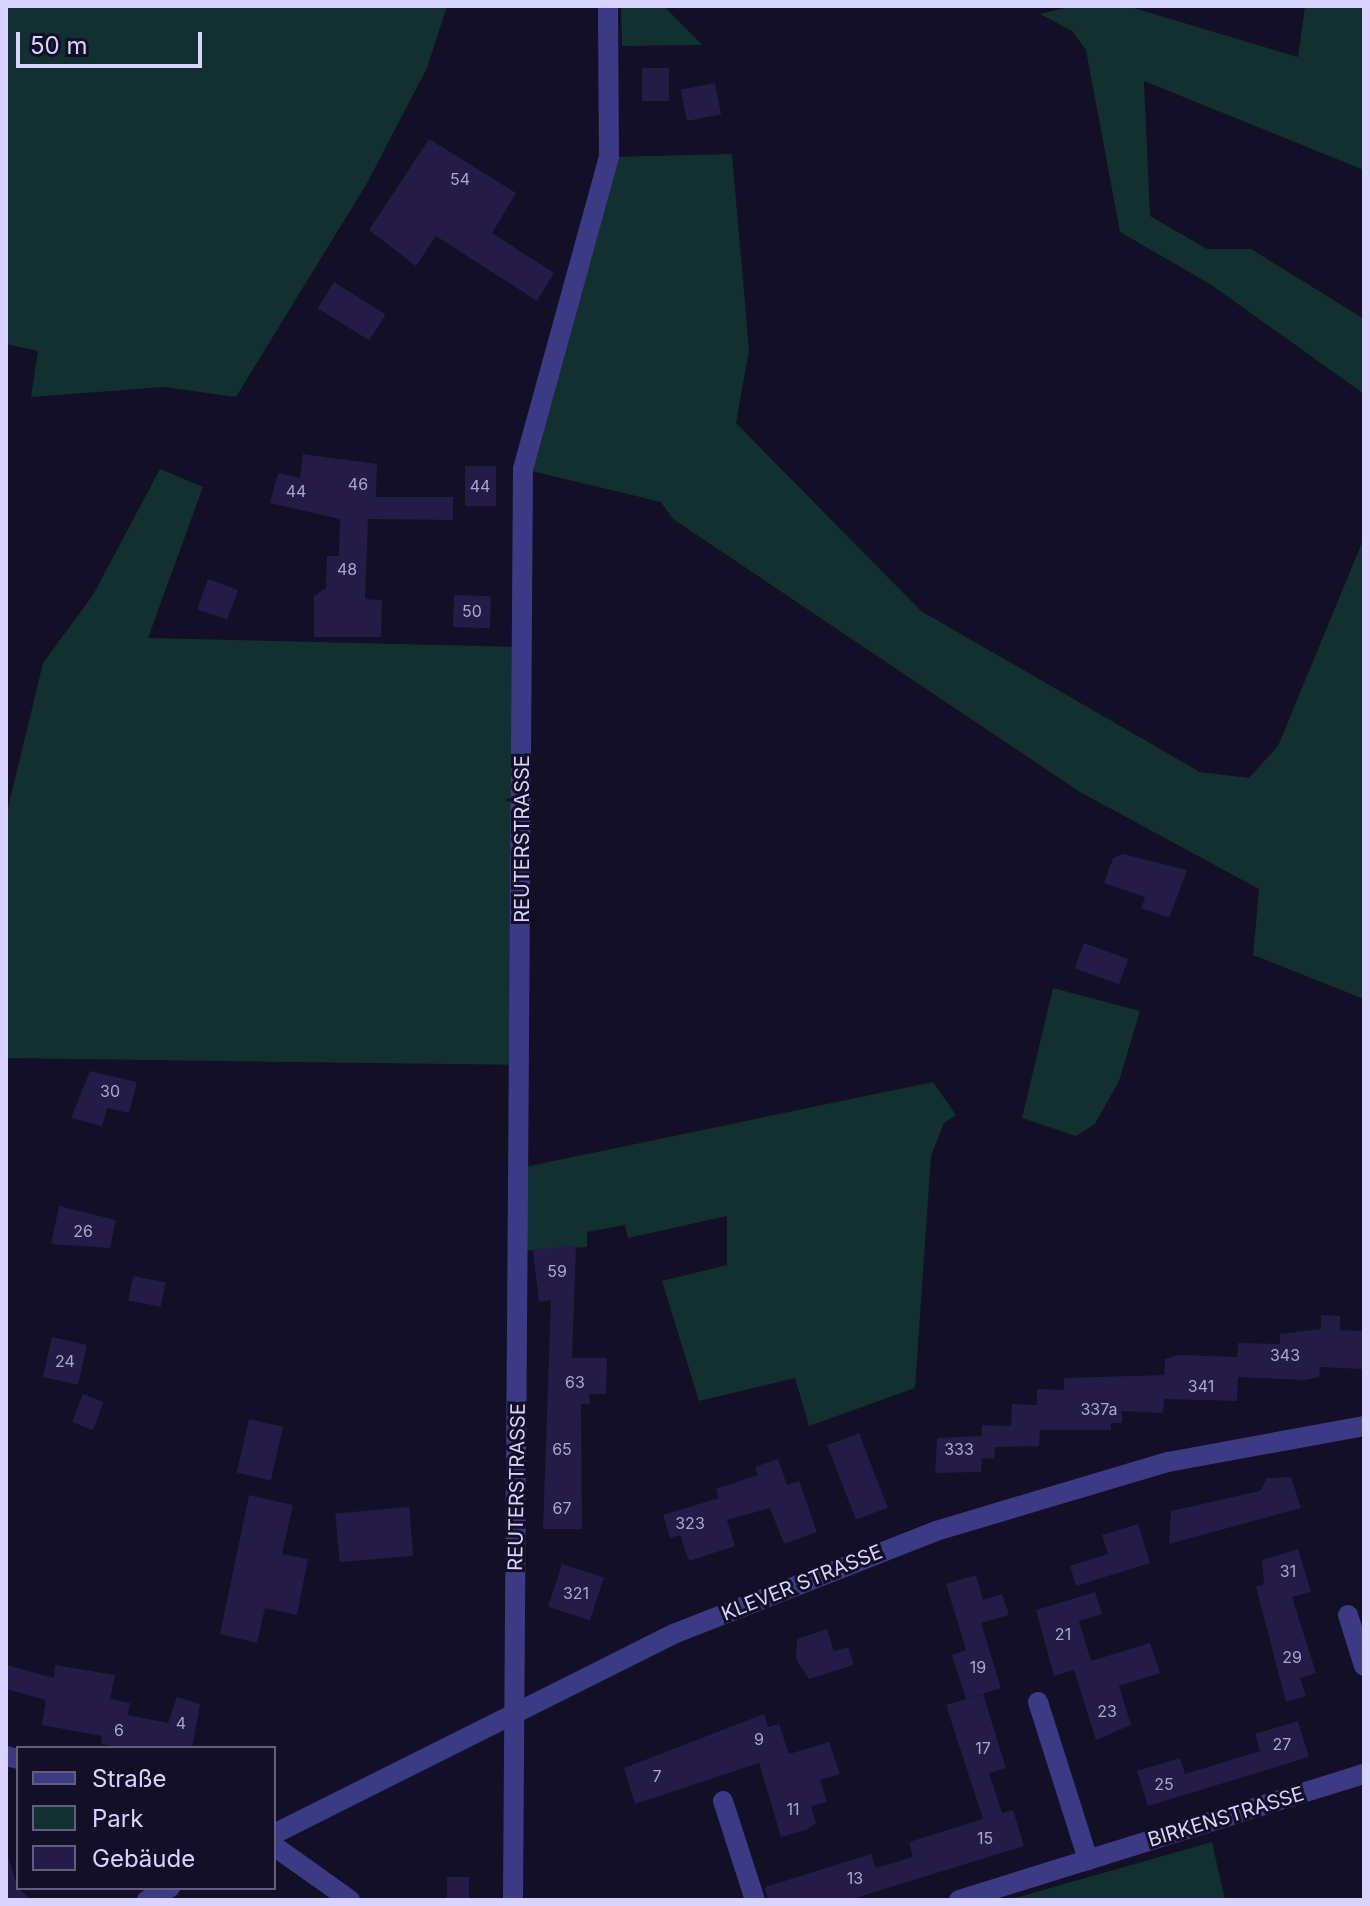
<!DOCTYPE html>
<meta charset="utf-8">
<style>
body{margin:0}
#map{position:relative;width:1370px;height:1906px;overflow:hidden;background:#130f26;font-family:Inter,sans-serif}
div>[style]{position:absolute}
.green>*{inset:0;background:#12302f}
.building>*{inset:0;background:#241b47;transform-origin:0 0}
.minor>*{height:20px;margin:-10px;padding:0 10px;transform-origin:10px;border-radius:10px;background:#3d3a85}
span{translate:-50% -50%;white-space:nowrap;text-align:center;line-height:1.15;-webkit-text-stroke:6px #130f26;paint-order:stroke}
.number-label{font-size:16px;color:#aca6d1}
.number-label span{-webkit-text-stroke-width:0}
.street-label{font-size:20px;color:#d9d4ff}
.frame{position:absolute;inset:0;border:8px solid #d9d4ff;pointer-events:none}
.legend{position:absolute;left:16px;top:1746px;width:260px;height:144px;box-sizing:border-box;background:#130f26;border:2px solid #625e7d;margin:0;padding:10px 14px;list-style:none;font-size:24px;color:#d9d4ff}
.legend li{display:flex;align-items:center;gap:16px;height:40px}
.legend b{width:40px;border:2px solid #625e7d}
.scale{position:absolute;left:16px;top:32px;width:186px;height:36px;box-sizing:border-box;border:4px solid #d9d4ff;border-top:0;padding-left:10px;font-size:24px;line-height:28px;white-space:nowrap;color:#d9d4ff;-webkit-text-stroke:6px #130f26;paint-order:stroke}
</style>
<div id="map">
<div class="green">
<i style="clip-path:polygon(6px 6px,447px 6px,427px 68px,367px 183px,236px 397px,164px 387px,31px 397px,38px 351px,6px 344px)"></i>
<i style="clip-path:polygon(621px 6px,665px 7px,702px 45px,622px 46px)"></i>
<i style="clip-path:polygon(1072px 6px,1127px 6px,1298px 57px,1305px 6px,1364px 6px,1364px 170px,1144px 81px,1150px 216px,1207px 249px,1251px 249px,1364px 319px,1364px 394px,1210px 284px,1120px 232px,1086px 50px,1072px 31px,1040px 14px)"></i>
<i style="clip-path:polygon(732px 154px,749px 350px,736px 423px,921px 611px,1200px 772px,1249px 778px,1278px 746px,1364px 538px,1364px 999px,1253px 955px,1259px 889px,1080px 792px,673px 519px,661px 502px,523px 469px,609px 157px)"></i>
<i style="clip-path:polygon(160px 469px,203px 487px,148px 638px,522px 647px,520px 1065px,6px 1058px,6px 816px,43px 663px,93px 595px)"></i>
<i style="clip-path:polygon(1053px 988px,1140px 1011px,1119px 1081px,1095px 1124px,1076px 1136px,1022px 1118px)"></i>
<i style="clip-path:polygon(933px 1082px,956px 1115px,944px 1123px,931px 1156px,915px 1388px,809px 1426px,795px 1378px,699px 1401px,662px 1281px,727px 1265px,727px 1216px,628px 1238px,625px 1225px,587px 1232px,587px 1247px,519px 1251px,520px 1168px)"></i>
<i style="clip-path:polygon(1212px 1842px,1225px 1900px,1008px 1900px)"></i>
</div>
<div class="building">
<i style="left:642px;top:68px;width:27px;height:33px"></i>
<i style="left:715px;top:83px;width:32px;height:35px;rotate:79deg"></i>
<i style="clip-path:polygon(429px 139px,516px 193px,492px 233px,554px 273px,537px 301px,436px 236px,416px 266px,369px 230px)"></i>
<i style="left:334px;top:282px;width:61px;height:31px;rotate:32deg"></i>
<i style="clip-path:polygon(303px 454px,377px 464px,376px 497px,453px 497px,453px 520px,368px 519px,365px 599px,382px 600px,381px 637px,314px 637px,314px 596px,326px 588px,327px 556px,339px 556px,340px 519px,270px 503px,278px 473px,300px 478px)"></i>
<i style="left:465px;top:466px;width:31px;height:40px"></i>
<i style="left:208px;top:579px;width:32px;height:32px;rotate:20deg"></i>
<i style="left:454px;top:595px;width:37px;height:32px;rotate:2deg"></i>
<i style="clip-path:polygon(1123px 854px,1187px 870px,1169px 918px,1141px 908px,1145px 897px,1104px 883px,1113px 858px)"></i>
<i style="left:1084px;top:943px;width:47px;height:27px;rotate:20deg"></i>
<i style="clip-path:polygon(90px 1071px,137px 1082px,129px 1113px,107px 1108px,102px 1126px,71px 1118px)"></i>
<i style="clip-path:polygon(59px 1206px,116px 1220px,110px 1248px,51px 1244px)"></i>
<i style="clip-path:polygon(576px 1246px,572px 1358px,607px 1358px,606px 1394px,589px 1394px,590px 1404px,581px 1404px,582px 1529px,543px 1529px,551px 1300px,539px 1302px,533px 1250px)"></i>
<i style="left:133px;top:1276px;width:33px;height:25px;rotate:11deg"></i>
<i style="clip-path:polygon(1321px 1315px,1340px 1316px,1340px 1330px,1363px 1331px,1362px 1369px,1320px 1367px,1319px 1377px,1304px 1380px,1238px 1377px,1237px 1401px,1164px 1399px,1163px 1413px,1122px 1411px,1122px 1423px,1111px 1423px,1111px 1430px,1040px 1430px,1039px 1446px,995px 1447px,994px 1459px,982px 1458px,981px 1472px,935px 1473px,937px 1438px,982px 1436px,982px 1425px,1011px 1426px,1012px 1404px,1037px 1405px,1037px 1389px,1064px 1390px,1064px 1378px,1164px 1375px,1165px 1359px,1179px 1355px,1237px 1357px,1238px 1343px,1280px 1344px,1280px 1334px,1321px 1329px)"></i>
<i style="left:52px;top:1337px;width:36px;height:41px;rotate:13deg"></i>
<i style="left:83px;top:1394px;width:22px;height:30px;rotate:21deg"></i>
<i style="left:249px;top:1419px;width:35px;height:55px;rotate:13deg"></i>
<i style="left:859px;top:1433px;width:80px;height:34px;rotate:69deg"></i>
<i style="clip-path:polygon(778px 1459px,787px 1485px,799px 1481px,817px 1532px,784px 1544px,770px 1508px,727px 1520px,735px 1546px,689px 1561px,680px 1535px,670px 1538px,663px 1515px,719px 1498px,716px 1489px,758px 1475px,755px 1467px)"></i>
<i style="clip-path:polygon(1291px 1477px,1301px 1508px,1169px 1544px,1171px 1511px,1260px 1491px,1267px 1478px)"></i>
<i style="clip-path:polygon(249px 1495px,293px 1505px,282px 1554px,308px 1559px,297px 1615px,265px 1608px,257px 1643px,220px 1634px)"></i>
<i style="left:409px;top:1507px;width:49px;height:74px;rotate:85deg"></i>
<i style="clip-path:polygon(1138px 1524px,1150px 1563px,1076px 1586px,1070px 1566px,1108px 1554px,1102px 1535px)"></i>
<i style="clip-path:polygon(1298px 1549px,1311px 1592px,1292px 1597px,1316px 1673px,1300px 1678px,1306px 1696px,1286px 1702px,1256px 1587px,1264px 1584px,1262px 1560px)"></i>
<i style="left:562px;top:1564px;width:44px;height:45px;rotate:18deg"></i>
<i style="clip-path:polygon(976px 1575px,983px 1600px,1002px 1594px,1009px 1615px,981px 1623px,1001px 1688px,966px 1699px,952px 1655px,966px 1650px,946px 1584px)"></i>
<i style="clip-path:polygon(1095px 1592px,1102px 1614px,1079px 1621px,1091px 1661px,1150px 1643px,1160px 1673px,1119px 1686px,1131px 1725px,1096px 1740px,1074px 1670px,1054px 1676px,1036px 1610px)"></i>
<i style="clip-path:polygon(827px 1629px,834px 1651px,848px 1647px,854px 1665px,809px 1679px,796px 1659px,797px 1639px)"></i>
<i style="clip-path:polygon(6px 1665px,54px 1678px,55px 1665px,115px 1675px,110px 1699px,130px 1703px,128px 1715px,168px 1723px,177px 1697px,200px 1704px,192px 1748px,121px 1748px,101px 1744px,102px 1736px,42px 1725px,46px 1700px,6px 1689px)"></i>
<i style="clip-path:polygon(983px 1694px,1006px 1768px,989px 1773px,1002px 1813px,1013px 1810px,1024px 1846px,849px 1900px,768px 1900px,765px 1887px,871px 1854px,876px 1868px,913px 1857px,909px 1842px,983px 1819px,946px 1705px)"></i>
<i style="clip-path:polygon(764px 1714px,768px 1727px,779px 1724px,789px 1754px,829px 1742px,840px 1774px,820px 1780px,827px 1802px,811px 1806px,816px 1823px,806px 1830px,781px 1837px,759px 1763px,635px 1804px,624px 1768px)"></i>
<i style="clip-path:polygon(1298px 1721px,1309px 1757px,1148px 1806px,1137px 1771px,1180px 1758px,1185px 1774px,1260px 1751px,1255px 1734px)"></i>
<i style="clip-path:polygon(6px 1851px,18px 1888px,31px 1900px,6px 1900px)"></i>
<i style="left:447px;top:1877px;width:22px;height:23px"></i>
</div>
<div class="minor">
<i style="left:1348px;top:1615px;width:53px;rotate:72.6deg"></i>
<i style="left:1038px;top:1702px;width:166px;rotate:72.4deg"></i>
<i style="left:6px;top:1756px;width:12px;rotate:14deg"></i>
<i style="left:723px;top:1801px;width:104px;rotate:72.1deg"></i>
<i style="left:274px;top:1834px;width:449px;rotate:-26.6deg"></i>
<i style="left:676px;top:1633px;width:279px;rotate:-21.4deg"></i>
<i style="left:936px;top:1531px;width:242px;rotate:-16.6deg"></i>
<i style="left:1168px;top:1462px;width:199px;rotate:-10.4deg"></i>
<i style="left:274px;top:1846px;width:93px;rotate:35.4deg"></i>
<i style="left:147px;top:1900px;width:26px;rotate:-28deg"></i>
<i style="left:513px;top:1900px;width:1431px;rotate:-89.6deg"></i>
<i style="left:523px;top:469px;width:324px;rotate:-74.6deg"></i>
<i style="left:609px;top:157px;width:151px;rotate:-90.4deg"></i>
<i style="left:959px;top:1900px;width:424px;rotate:-17.3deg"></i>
</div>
<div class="number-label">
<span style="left:460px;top:179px">54</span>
<span style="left:358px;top:484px">46</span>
<span style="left:480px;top:486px">44</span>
<span style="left:296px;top:491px">44</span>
<span style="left:347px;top:569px">48</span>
<span style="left:472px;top:611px">50</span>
<span style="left:110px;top:1091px">30</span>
<span style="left:83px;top:1231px">26</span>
<span style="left:557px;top:1271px">59</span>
<span style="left:1285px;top:1355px">343</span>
<span style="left:65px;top:1361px">24</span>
<span style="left:575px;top:1382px">63</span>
<span style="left:1201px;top:1386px">341</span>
<span style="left:1099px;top:1409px">337a</span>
<span style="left:562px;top:1449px">65</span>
<span style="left:959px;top:1449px">333</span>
<span style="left:562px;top:1508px">67</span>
<span style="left:690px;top:1523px">323</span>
<span style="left:1288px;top:1571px">31</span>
<span style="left:576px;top:1593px">321</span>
<span style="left:1063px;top:1634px">21</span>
<span style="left:1292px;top:1657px">29</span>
<span style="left:978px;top:1667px">19</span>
<span style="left:1107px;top:1711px">23</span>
<span style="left:181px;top:1723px">4</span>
<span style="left:119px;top:1730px">6</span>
<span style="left:759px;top:1739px">9</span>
<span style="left:1282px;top:1744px">27</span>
<span style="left:983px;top:1748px">17</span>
<span style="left:657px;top:1776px">7</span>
<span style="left:1164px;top:1784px">25</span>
<span style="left:793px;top:1809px">11</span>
<span style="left:985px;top:1838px">15</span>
<span style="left:855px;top:1878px">13</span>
</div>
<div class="street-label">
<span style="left:522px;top:839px;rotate:-90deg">REUTERSTRASSE</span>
<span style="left:517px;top:1487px;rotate:-89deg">REUTERSTRASSE</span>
<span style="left:802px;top:1583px;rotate:-22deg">KLEVER STRASSE</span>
<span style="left:1226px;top:1817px;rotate:-17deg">BIRKENSTRASSE</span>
</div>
<div class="frame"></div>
<ul class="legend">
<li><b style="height:10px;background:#3d3a85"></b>Straße</li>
<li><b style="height:22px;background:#12302f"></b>Park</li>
<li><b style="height:22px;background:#241b47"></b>Gebäude</li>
</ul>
<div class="scale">50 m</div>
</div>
